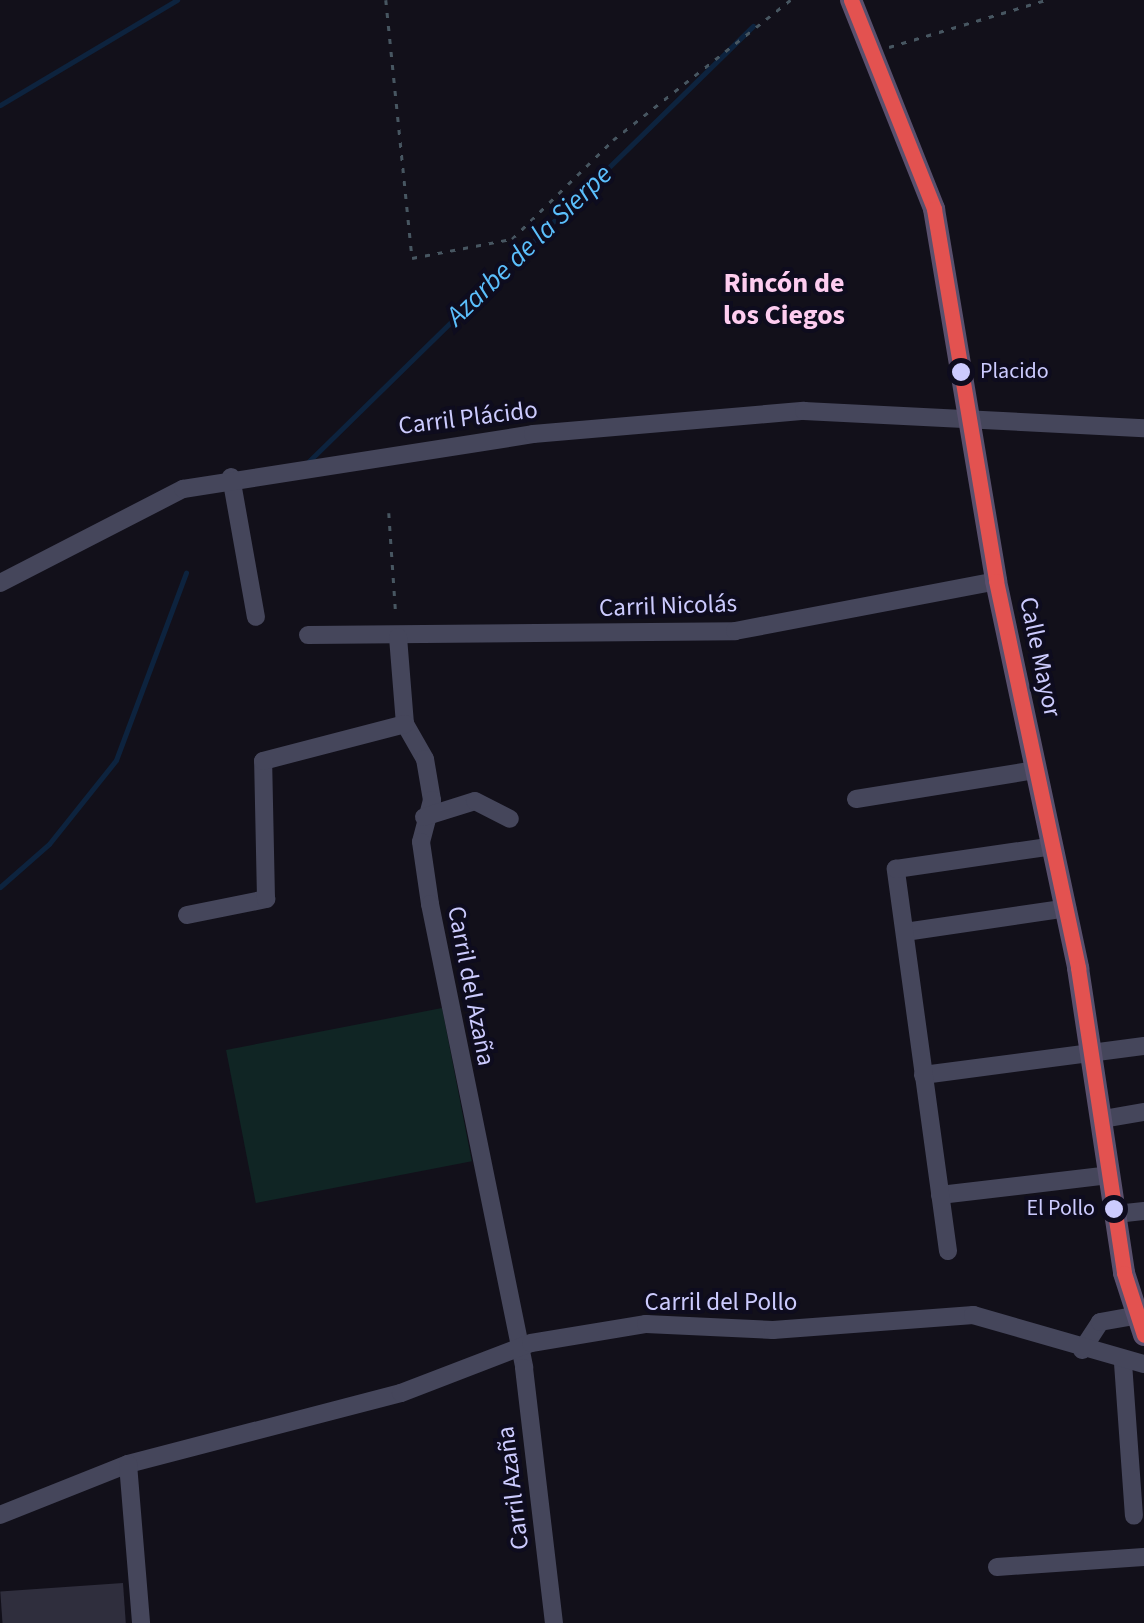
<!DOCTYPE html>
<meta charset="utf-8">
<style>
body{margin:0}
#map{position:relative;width:1144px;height:1623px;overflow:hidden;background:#12101a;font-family:"Source Sans 3",sans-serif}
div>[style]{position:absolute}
.green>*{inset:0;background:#102524;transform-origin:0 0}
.stream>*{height:5px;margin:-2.5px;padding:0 2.5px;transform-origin:2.5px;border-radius:2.5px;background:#0d233e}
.building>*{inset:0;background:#2f2e3d;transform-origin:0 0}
.path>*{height:2.5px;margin-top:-1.25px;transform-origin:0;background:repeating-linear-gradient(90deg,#475661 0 5px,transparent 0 13px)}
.minor>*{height:18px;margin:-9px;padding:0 9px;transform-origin:9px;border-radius:9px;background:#45465b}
.major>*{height:22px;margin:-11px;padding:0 11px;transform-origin:11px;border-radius:11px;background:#59506d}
.bus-1>*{height:15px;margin:-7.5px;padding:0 7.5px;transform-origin:7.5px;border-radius:7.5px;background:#e35250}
.dots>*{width:28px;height:28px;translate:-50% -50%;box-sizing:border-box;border:5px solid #0e0c1e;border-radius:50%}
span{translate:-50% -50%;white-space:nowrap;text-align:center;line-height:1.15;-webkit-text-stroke:8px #0e0c1e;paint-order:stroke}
.bus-label{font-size:22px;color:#cccbfe}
.left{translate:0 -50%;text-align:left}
.right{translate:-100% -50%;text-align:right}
.street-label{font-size:25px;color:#cccbfe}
.water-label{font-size:28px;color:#5bbffc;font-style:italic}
.neighbourhood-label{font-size:28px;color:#fecdf0;font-weight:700}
</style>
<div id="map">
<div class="green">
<i style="left:442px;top:1008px;width:156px;height:220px;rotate:79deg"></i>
</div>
<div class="stream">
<i style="left:0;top:105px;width:206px;rotate:-30.7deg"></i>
<i style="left:306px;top:464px;width:626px;rotate:-44.42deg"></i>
<i style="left:0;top:887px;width:65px;rotate:-41.3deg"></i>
<i style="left:49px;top:844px;width:107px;rotate:-51.4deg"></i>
<i style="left:116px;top:760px;width:200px;rotate:-69.5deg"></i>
</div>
<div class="building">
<i style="left:123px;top:1583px;width:40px;height:123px;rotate:86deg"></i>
</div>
<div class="path">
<i style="left:386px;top:0;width:259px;rotate:84.2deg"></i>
<i style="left:412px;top:258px;width:102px;rotate:-10.8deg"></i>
<i style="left:512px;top:239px;width:141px;rotate:-44.4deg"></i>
<i style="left:613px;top:140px;width:226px;rotate:-38.3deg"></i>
<i style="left:889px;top:47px;width:164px;rotate:-16.7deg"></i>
<i style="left:389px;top:513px;width:103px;rotate:86.1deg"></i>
</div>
<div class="minor">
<i style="left:231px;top:477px;width:142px;rotate:79.9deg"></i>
<i style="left:0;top:583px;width:206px;rotate:-27.2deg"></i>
<i style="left:183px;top:489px;width:354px;rotate:-8.9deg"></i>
<i style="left:533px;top:434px;width:272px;rotate:-4.9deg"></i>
<i style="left:804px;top:411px;width:340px;rotate:2.9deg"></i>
<i style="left:308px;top:635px;width:427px;rotate:-0.5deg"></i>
<i style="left:735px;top:631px;width:266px;rotate:-10.8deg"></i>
<i style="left:398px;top:637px;width:87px;rotate:85.4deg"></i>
<i style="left:405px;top:724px;width:40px;rotate:60.3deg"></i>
<i style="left:425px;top:759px;width:42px;rotate:80.3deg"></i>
<i style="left:432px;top:800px;width:43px;rotate:104.7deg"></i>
<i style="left:421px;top:842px;width:63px;rotate:81.7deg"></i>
<i style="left:430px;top:904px;width:473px;rotate:78.5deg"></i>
<i style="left:524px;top:1368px;width:257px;rotate:83.3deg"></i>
<i style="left:856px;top:799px;width:182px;rotate:-9.2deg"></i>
<i style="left:424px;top:817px;width:53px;rotate:-17.4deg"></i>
<i style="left:475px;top:801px;width:39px;rotate:27deg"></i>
<i style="left:187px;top:915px;width:81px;rotate:-11.4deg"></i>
<i style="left:266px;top:899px;width:138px;rotate:-91.2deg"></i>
<i style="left:263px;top:761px;width:147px;rotate:-14.6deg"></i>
<i style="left:905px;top:932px;width:164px;rotate:-8.4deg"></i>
<i style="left:923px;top:1075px;width:223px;rotate:-7.5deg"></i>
<i style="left:1103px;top:1119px;width:42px;rotate:-9.7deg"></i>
<i style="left:940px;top:1195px;width:172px;rotate:-6.7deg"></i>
<i style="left:1116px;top:1214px;width:28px;rotate:-6deg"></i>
<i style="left:948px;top:1251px;width:386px;rotate:-97.8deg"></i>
<i style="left:896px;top:869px;width:159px;rotate:-8.3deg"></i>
<i style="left:1082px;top:1350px;width:33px;rotate:-57deg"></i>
<i style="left:1100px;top:1322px;width:35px;rotate:-10deg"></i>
<i style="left:1123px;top:1363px;width:153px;rotate:85.9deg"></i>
<i style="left:128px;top:1464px;width:282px;rotate:-14.6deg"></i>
<i style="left:401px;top:1393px;width:139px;rotate:-21deg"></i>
<i style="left:531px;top:1343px;width:117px;rotate:-9.4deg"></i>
<i style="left:646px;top:1324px;width:127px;rotate:2.7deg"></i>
<i style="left:773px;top:1330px;width:201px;rotate:-4.3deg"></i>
<i style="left:973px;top:1315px;width:178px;rotate:16deg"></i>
<i style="left:0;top:1515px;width:138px;rotate:-21.7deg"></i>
<i style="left:128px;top:1464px;width:160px;rotate:85.3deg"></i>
<i style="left:997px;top:1567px;width:147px;rotate:-3.9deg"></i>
</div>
<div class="major">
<i style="left:851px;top:0;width:225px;rotate:68.3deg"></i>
<i style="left:934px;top:209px;width:377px;rotate:80.5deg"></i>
<i style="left:996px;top:581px;width:396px;rotate:78deg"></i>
<i style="left:1078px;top:968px;width:308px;rotate:81.4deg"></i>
<i style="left:1124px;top:1273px;width:65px;rotate:72.1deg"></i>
</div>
<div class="bus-1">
<i style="left:851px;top:0;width:225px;rotate:68.3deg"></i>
<i style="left:934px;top:209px;width:377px;rotate:80.5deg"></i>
<i style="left:996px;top:581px;width:396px;rotate:78deg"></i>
<i style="left:1078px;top:968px;width:308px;rotate:81.4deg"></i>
<i style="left:1124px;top:1273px;width:65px;rotate:72.1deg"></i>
</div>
<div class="dots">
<i style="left:961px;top:372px;background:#cccbfe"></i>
<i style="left:1114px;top:1209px;background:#cccbfe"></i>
</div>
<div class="bus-label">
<span class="left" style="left:980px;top:372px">Placido</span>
<span class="right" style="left:1095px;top:1209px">El Pollo</span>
</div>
<div class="street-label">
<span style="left:468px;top:418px;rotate:-7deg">Carril Plácido</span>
<span style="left:668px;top:606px;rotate:-2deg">Carril Nicolás</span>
<span style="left:1040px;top:657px;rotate:78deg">Calle Mayor</span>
<span style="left:471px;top:986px;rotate:79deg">Carril del Azaña</span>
<span style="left:721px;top:1302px">Carril del Pollo</span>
<span style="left:513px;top:1488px;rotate:-97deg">Carril Azaña</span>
</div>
<div class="water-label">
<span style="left:529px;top:245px;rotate:-44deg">Azarbe de la Sierpe</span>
</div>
<div class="neighbourhood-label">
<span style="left:784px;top:299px">Rincón de<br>los Ciegos</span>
</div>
</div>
